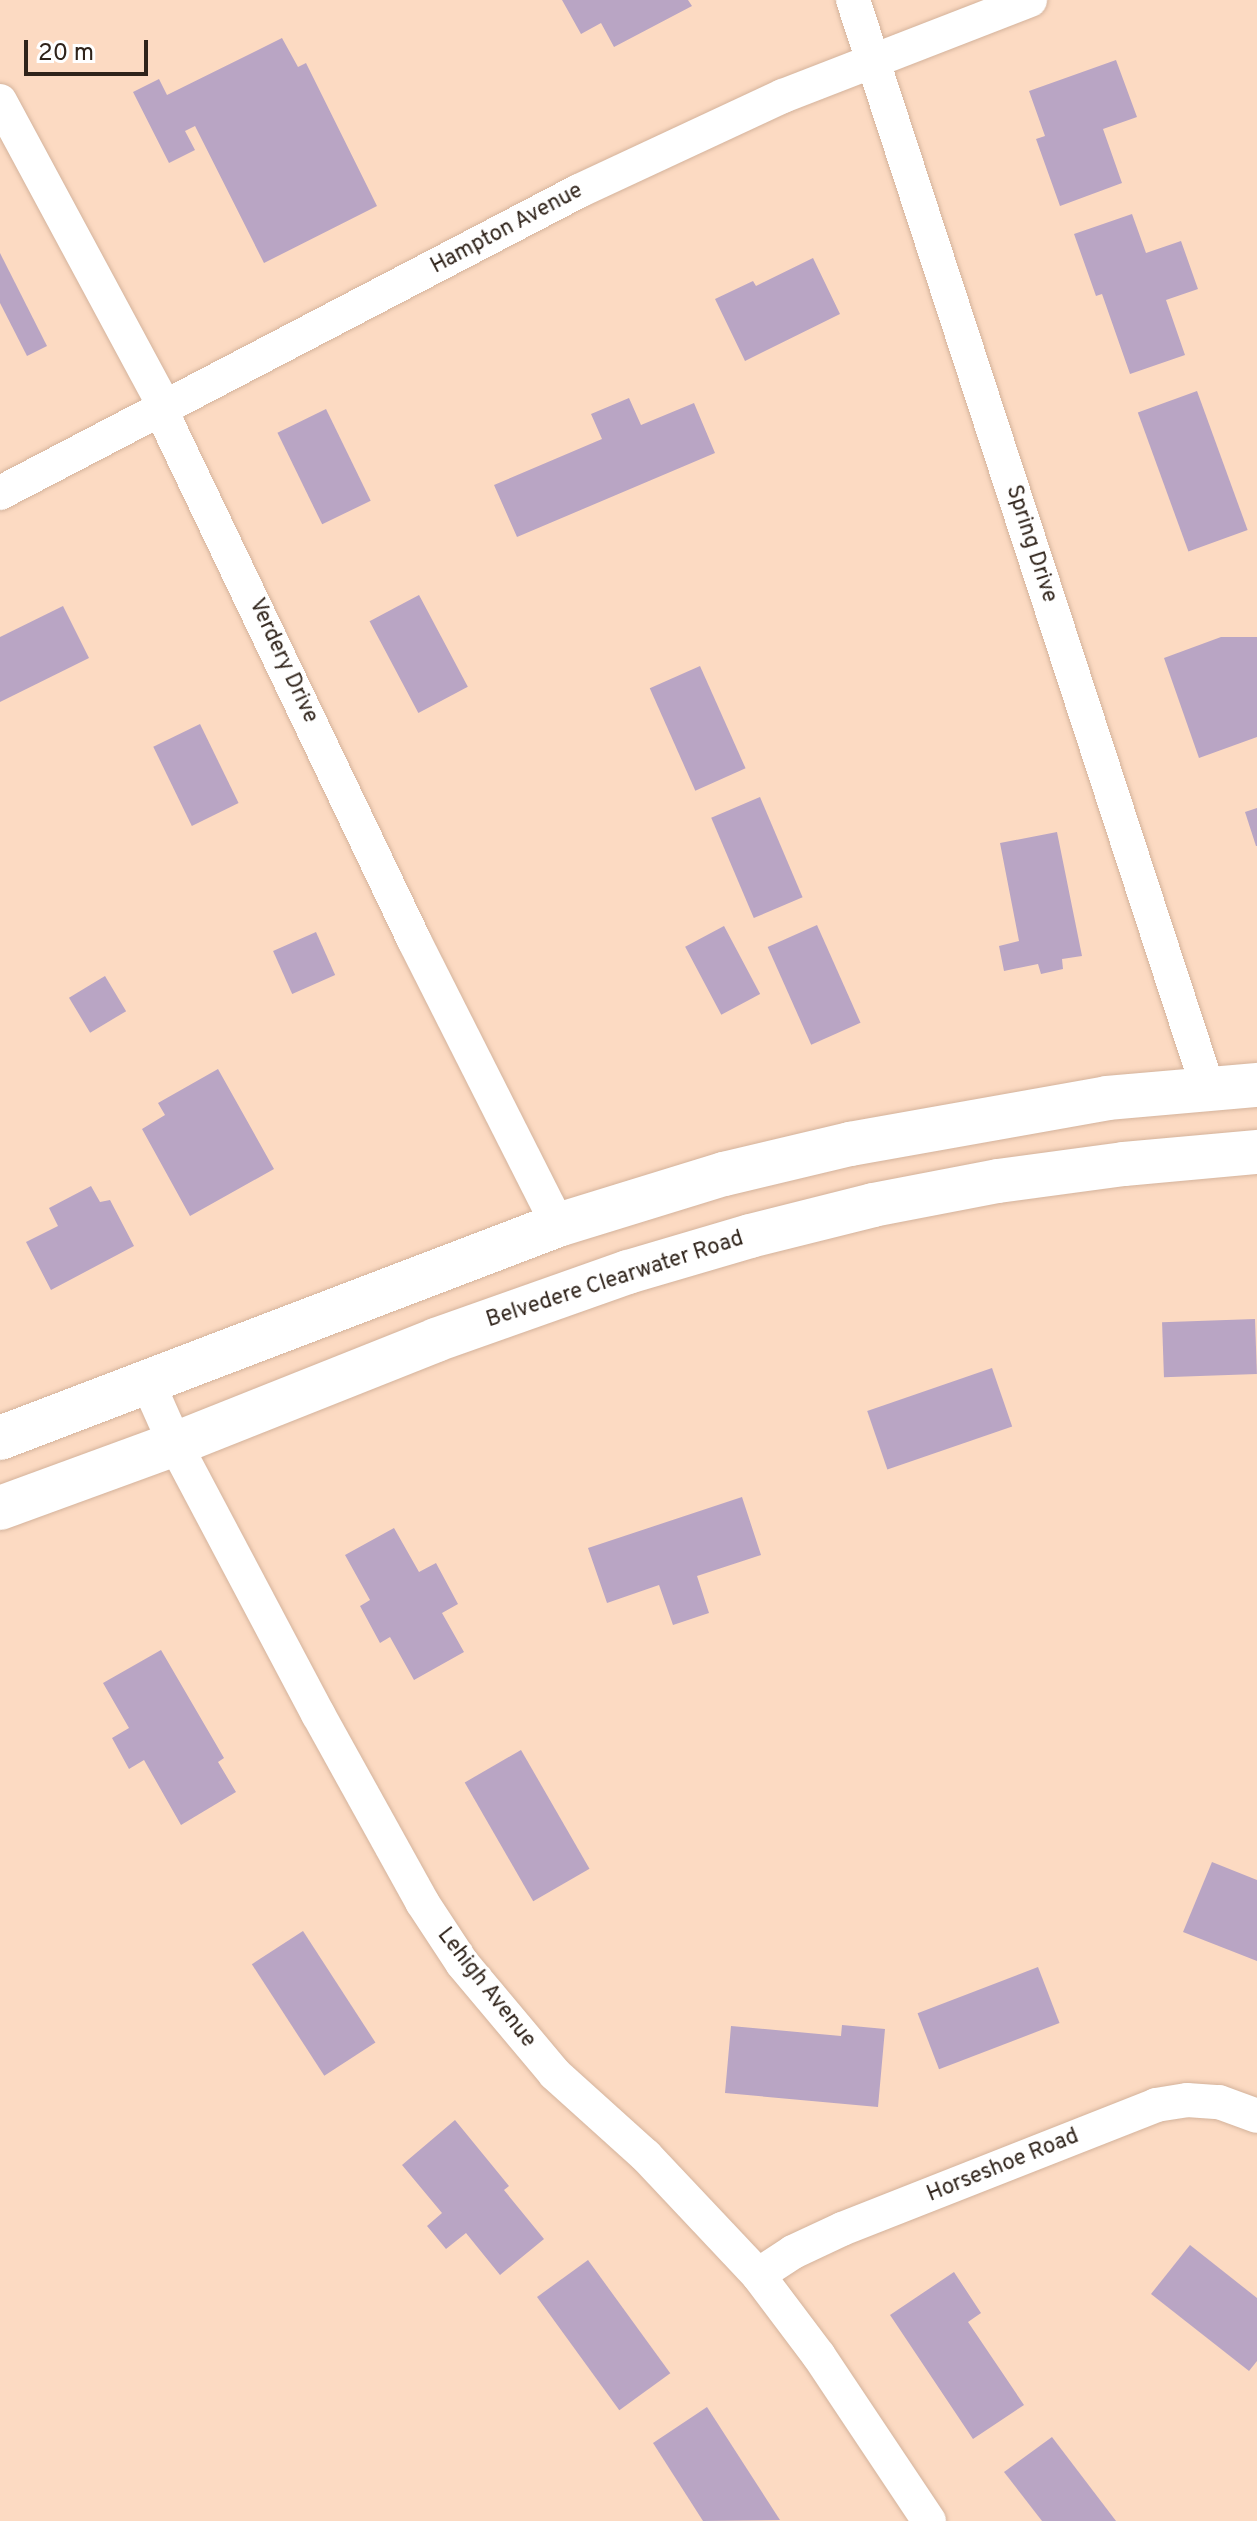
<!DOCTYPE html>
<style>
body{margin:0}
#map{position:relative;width:1257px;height:2521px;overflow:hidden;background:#fcdac2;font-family:Overpass,sans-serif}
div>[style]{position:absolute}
.building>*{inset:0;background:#b9a5c4;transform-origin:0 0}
.roads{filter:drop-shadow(0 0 2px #d4b39c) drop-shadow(0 0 2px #d4b39c)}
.street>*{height:34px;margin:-17px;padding:0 17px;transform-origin:17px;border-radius:17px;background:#fff}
.secondary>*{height:44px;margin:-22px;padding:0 22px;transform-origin:22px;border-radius:22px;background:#fff}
span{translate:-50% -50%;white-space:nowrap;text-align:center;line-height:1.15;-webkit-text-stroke:6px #fff;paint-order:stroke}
.street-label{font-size:22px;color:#2f231a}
.scale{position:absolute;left:24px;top:40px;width:124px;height:36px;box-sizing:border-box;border:4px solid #2f231a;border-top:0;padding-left:10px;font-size:24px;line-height:28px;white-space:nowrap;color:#2f231a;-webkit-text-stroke:6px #fff;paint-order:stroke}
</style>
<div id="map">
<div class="building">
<i style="clip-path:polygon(562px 0,688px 0,692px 6px,614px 47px,601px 23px,581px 34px)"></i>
<i style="clip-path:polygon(282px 38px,298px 67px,306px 63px,377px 206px,264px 263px,195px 126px,185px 131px,195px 150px,169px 163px,133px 92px,159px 79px,167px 95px)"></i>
<i style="clip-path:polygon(1116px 60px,1137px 117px,1103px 129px,1122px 183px,1060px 206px,1036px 139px,1045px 136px,1029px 91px)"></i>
<i style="clip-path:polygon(1132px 214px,1146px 253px,1181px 241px,1198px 289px,1166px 300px,1185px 355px,1130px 374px,1102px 294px,1096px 296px,1074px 234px)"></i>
<i style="clip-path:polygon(0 253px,47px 346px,27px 356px,0 303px)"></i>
<i style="clip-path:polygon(813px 258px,840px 314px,745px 361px,715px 299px,753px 281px,756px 286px)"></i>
<i style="left:1197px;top:391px;width:148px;height:63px;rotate:70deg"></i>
<i style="clip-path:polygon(629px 398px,641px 425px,694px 403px,715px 453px,517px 537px,494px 485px,602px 439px,591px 414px)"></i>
<i style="left:326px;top:409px;width:102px;height:54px;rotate:64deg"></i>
<i style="left:419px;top:595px;width:104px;height:56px;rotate:62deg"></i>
<i style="clip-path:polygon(63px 606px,89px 658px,0 702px,0 637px)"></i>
<i style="clip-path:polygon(1221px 637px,1257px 637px,1257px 737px,1199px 758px,1164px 658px)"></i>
<i style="left:700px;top:666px;width:112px;height:55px;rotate:66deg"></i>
<i style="left:200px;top:724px;width:88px;height:52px;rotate:64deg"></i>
<i style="left:760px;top:797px;width:109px;height:53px;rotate:67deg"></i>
<i style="clip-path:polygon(1257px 808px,1257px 846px,1256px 846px,1245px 812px)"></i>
<i style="clip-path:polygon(1057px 832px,1082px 956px,1062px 959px,1063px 969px,1041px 974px,1038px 964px,1004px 971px,999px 946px,1019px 941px,1000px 843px)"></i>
<i style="left:817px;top:925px;width:107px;height:54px;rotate:66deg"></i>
<i style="left:724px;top:926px;width:77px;height:44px;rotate:62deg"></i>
<i style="left:316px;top:932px;width:47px;height:47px;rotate:66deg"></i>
<i style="left:105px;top:976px;width:41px;height:42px;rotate:59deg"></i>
<i style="clip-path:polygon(218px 1069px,274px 1169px,190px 1216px,142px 1129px,165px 1115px,158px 1103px)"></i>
<i style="clip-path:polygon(91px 1186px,100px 1202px,110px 1200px,134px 1246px,51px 1290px,26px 1242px,58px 1226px,49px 1208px)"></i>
<i style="left:1255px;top:1319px;width:55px;height:93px;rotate:88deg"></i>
<i style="left:992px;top:1368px;width:62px;height:132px;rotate:71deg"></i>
<i style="clip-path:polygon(742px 1497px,761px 1555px,697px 1576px,709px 1613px,673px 1625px,659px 1585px,607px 1603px,588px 1548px)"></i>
<i style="clip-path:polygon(394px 1528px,419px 1572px,436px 1563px,458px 1604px,442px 1613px,464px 1652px,414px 1680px,390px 1637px,380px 1643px,360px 1606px,370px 1600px,345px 1555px)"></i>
<i style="clip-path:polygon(161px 1650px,224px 1758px,218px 1762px,236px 1792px,181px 1825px,144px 1760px,129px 1769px,112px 1738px,129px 1728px,103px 1683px)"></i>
<i style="left:521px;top:1750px;width:137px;height:65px;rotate:60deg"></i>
<i style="clip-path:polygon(1212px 1862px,1257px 1880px,1257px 1961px,1183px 1932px)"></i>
<i style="left:303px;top:1931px;width:133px;height:61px;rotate:57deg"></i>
<i style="left:1038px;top:1967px;width:60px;height:129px;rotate:69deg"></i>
<i style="clip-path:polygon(842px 2025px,885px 2029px,878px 2107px,725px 2093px,731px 2026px,841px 2036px)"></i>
<i style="clip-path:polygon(455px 2120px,509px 2186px,504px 2190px,544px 2239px,500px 2275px,466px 2233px,446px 2249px,427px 2226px,442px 2213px,402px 2165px)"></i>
<i style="clip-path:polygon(1190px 2245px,1257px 2298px,1257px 2361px,1249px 2371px,1151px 2294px)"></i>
<i style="left:588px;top:2260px;width:140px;height:63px;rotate:54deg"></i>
<i style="clip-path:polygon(954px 2272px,981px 2313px,968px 2322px,1024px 2405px,973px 2439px,890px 2315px)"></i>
<i style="clip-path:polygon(707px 2407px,780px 2520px,703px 2521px,653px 2443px)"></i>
<i style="clip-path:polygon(1052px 2437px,1116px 2521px,1042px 2521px,1004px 2472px)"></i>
</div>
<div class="roads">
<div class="street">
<i style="left:853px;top:0;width:1145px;rotate:71.94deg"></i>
<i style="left:0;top:101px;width:349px;rotate:61.7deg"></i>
<i style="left:165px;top:408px;width:15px;rotate:82deg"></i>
<i style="left:167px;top:423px;width:573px;rotate:64.46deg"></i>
<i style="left:414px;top:940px;width:319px;rotate:63.2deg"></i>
<i style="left:0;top:493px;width:653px;rotate:-27.55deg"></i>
<i style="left:579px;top:191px;width:225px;rotate:-25deg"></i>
<i style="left:783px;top:96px;width:265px;rotate:-21.2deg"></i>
<i style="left:147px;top:1381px;width:69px;rotate:66deg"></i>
<i style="left:175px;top:1444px;width:306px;rotate:62.1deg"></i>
<i style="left:318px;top:1714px;width:215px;rotate:61deg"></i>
<i style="left:422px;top:1902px;width:73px;rotate:56.7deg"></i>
<i style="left:462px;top:1963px;width:145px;rotate:50deg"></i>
<i style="left:555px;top:2074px;width:122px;rotate:42deg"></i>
<i style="left:646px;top:2156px;width:163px;rotate:46.7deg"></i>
<i style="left:758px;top:2275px;width:101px;rotate:53deg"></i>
<i style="left:819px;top:2356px;width:198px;rotate:56.3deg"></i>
<i style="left:758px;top:2275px;width:42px;rotate:-33.3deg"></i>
<i style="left:793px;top:2252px;width:54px;rotate:-25.1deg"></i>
<i style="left:842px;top:2229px;width:338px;rotate:-21.5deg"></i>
<i style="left:1156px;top:2105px;width:31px;rotate:-9deg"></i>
<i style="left:1187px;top:2100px;width:32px;rotate:4deg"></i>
<i style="left:1219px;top:2102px;width:40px;rotate:20.2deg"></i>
</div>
<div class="secondary">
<i style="left:0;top:1438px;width:597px;rotate:-20.89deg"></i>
<i style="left:558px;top:1225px;width:174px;rotate:-17.1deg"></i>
<i style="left:724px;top:1174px;width:130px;rotate:-13.4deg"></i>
<i style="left:850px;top:1144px;width:261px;rotate:-10.1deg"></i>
<i style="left:1107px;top:1098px;width:151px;rotate:-5deg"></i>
<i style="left:0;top:1508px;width:186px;rotate:-20.1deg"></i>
<i style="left:175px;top:1444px;width:281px;rotate:-21.7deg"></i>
<i style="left:436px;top:1340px;width:204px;rotate:-19.5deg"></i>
<i style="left:628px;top:1272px;width:127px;rotate:-16.4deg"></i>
<i style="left:750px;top:1236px;width:127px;rotate:-14.1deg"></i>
<i style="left:873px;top:1205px;width:127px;rotate:-10.9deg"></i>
<i style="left:998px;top:1181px;width:127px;rotate:-7.7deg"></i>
<i style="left:1124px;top:1164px;width:134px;rotate:-5.2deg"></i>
</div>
</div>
<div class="street-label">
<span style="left:507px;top:229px;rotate:-28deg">Hampton Avenue</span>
<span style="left:1031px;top:544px;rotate:72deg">Spring Drive</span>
<span style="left:283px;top:661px;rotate:65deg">Verdery Drive</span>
<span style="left:615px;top:1280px;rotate:-18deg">Belvedere Clearwater Road</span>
<span style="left:486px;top:1988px;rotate:52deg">Lehigh Avenue</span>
<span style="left:1003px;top:2166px;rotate:-22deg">Horseshoe Road</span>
</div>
<div class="scale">20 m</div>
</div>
